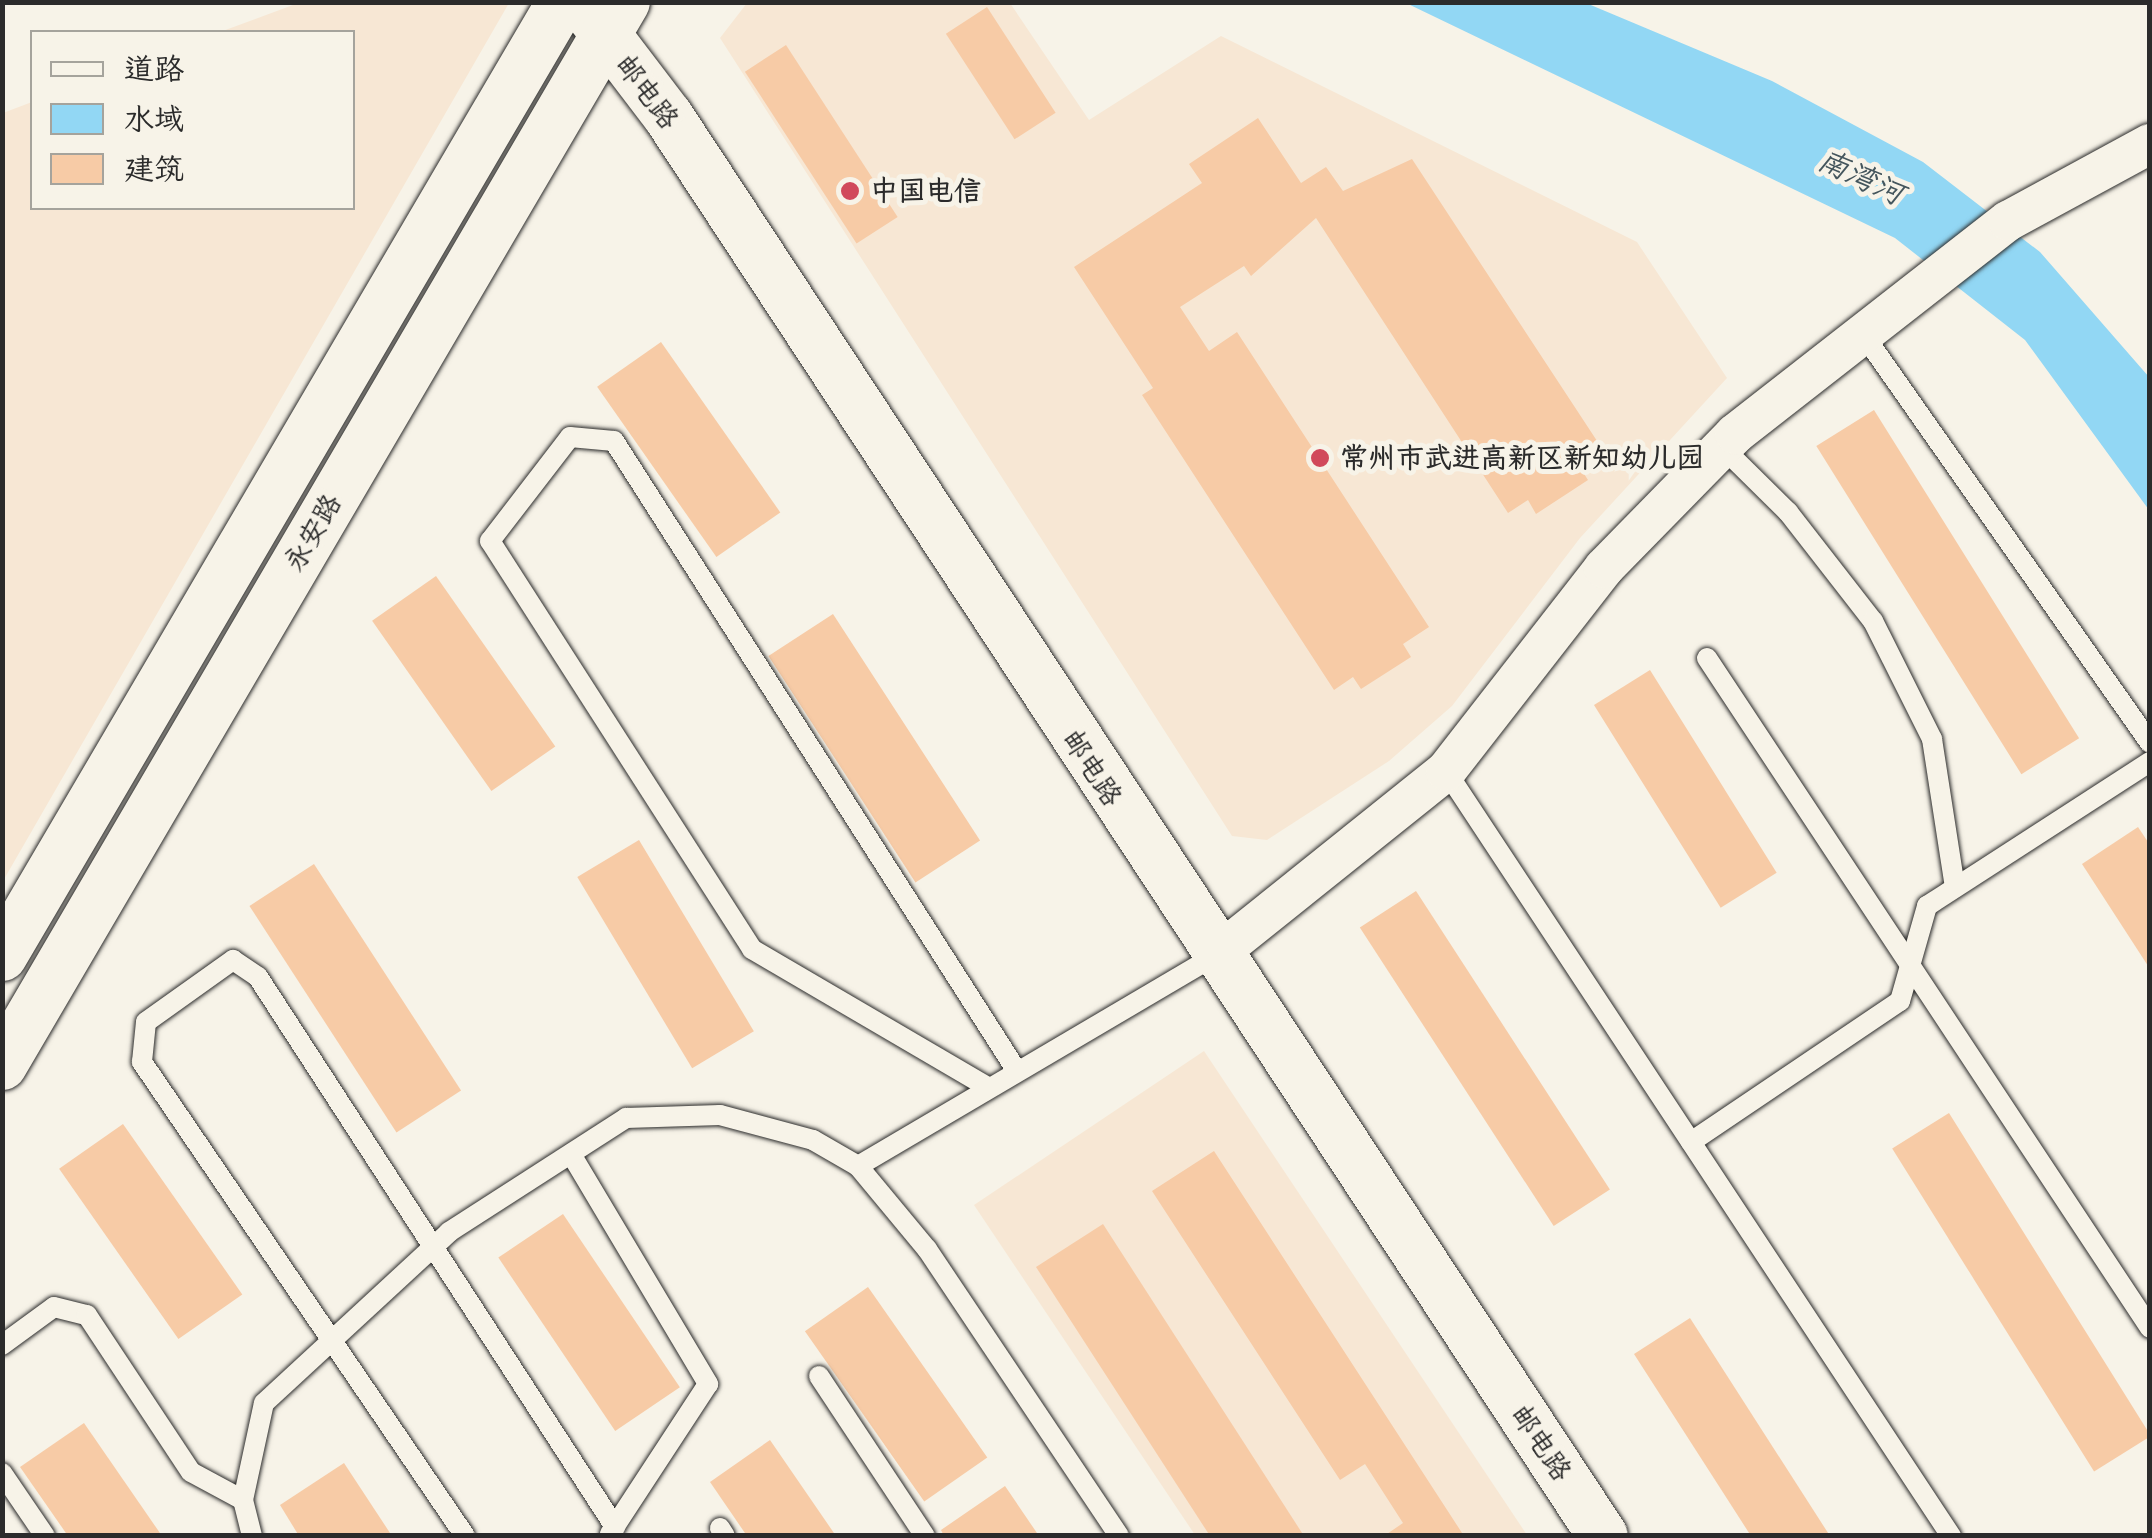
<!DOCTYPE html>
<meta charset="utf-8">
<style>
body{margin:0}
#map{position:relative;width:2152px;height:1538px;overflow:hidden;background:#f7f3e8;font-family:Sriracha,"LXGW WenKai TC",sans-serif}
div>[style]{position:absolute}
.built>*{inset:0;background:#f7e7d4}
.water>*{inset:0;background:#92d7f4}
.building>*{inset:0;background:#f7cba6;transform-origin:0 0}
.roads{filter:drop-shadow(0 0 2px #2b2b2b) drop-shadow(0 0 2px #2b2b2b)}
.service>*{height:20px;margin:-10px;padding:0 10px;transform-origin:10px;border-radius:10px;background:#f7f3e8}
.minor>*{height:40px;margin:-20px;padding:0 20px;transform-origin:20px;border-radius:20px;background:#f7f3e8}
.tertiary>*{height:50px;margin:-25px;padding:0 25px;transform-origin:25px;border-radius:25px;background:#f7f3e8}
.dots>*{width:28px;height:28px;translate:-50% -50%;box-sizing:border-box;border:5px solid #f7f3e8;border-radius:50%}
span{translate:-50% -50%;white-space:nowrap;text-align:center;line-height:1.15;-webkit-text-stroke:10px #f7f3e8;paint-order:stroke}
.street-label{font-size:28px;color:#2b2b2b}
.poi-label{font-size:28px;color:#2b2b2b;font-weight:700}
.left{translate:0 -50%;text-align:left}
.water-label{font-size:30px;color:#45565d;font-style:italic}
.frame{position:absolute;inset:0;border:5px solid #2b2b2b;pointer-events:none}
.legend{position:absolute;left:30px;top:30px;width:325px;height:180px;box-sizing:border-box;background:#f7f3e8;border:2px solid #a5a39c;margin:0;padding:12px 18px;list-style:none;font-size:30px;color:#2b2b2b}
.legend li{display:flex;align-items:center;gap:20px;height:50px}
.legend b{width:50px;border:2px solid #a5a39c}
</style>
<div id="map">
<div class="built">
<i style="clip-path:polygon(301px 2px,509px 3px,3px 881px,3px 113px,32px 102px,32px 208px,352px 208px,352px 32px,220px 32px)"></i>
<i style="clip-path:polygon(747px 3px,1010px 3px,1089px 120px,1221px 36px,1637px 242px,1727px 378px,1580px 538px,1452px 706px,1389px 761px,1267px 840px,1232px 836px,720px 38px)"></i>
<i style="clip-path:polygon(1204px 1051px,1527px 1535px,1195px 1535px,974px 1205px)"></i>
</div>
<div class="water">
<i style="clip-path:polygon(1406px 3px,1586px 3px,1772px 81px,1923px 162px,2040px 252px,2149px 377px,2149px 510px,2025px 340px,1895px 238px)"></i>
</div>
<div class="building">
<i style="left:987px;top:7px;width:126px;height:49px;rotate:57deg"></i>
<i style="left:786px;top:45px;width:205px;height:49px;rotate:57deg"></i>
<i style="clip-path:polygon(1258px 118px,1301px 183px,1326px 167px,1343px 191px,1412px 159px,1601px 447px,1577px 463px,1588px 480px,1536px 514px,1528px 500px,1508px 513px,1316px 218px,1251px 276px,1244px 266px,1180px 307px,1209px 351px,1237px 332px,1429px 627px,1403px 644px,1411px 657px,1361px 689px,1353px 677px,1334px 690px,1142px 395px,1153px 388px,1074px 267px,1202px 183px,1189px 164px)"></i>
<i style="left:661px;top:342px;width:208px;height:78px;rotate:55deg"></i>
<i style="left:1874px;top:410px;width:387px;height:68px;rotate:58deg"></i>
<i style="left:436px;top:576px;width:208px;height:78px;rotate:55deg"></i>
<i style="left:833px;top:614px;width:270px;height:77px;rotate:57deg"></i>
<i style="left:1650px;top:670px;width:239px;height:66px;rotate:58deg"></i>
<i style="clip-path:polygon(2138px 827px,2150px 845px,2150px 969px,2082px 864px)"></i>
<i style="left:639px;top:840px;width:223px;height:72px;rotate:59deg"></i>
<i style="left:314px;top:864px;width:270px;height:77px;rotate:57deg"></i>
<i style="left:1416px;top:891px;width:356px;height:67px;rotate:57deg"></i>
<i style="left:1949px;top:1113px;width:381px;height:67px;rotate:58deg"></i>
<i style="left:123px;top:1124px;width:208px;height:78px;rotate:55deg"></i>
<i style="clip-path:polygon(1214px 1151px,1464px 1536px,1384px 1536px,1403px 1523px,1365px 1464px,1340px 1480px,1152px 1191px)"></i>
<i style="left:563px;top:1214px;width:209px;height:78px;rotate:56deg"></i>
<i style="clip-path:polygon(1103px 1224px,1304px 1536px,1210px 1536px,1036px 1267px)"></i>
<i style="left:868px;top:1287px;width:208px;height:77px;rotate:55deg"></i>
<i style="clip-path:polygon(1690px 1318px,1830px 1536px,1751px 1536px,1634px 1354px)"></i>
<i style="clip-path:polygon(84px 1423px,162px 1536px,68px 1536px,20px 1467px)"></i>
<i style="clip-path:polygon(770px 1440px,836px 1536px,747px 1536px,710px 1482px)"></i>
<i style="clip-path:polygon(344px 1463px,392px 1536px,299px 1536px,280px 1505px)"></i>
<i style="clip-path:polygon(1005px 1486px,1039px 1536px,944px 1536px,941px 1530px)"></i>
</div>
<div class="roads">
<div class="service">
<i style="left:1861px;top:331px;width:503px;rotate:54.95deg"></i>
<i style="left:1722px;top:447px;width:93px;rotate:44.6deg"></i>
<i style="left:1788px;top:512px;width:138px;rotate:52.1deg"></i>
<i style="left:1873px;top:621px;width:132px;rotate:63.4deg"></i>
<i style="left:1932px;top:739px;width:150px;rotate:81.2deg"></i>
<i style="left:1707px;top:658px;width:803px;rotate:56.53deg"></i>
<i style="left:1446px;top:771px;width:917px;rotate:56.57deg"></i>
<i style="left:986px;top:1086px;width:271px;rotate:-149.7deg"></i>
<i style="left:752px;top:949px;width:485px;rotate:-122.7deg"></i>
<i style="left:490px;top:541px;width:131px;rotate:-52.4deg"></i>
<i style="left:570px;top:437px;width:44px;rotate:5.2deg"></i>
<i style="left:614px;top:441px;width:744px;rotate:57.4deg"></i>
<i style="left:1691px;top:1142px;width:252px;rotate:-34deg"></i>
<i style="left:1900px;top:1001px;width:99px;rotate:-74.1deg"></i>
<i style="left:1927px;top:906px;width:265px;rotate:-32.9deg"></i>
<i style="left:571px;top:1154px;width:268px;rotate:59.2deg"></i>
<i style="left:708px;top:1384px;width:179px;rotate:123.2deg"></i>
<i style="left:858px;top:1166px;width:414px;rotate:-30.5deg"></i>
<i style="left:2px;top:1345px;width:64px;rotate:-36.2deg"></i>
<i style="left:54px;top:1307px;width:34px;rotate:14deg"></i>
<i style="left:87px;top:1315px;width:188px;rotate:56.5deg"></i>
<i style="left:191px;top:1472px;width:59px;rotate:28.3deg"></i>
<i style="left:819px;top:1376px;width:192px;rotate:56.5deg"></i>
<i style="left:2px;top:1473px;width:76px;rotate:55.7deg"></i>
<i style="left:720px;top:1528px;width:9px;rotate:58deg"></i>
<i style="left:252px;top:1536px;width:37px;rotate:-104deg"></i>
<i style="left:243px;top:1500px;width:99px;rotate:-77.8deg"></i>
<i style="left:264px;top:1403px;width:252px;rotate:-42.7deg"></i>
<i style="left:449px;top:1232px;width:211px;rotate:-32.8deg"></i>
<i style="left:626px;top:1118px;width:94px;rotate:-1.8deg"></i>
<i style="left:720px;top:1115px;width:96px;rotate:15deg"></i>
<i style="left:813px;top:1140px;width:52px;rotate:30deg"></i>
<i style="left:858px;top:1166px;width:108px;rotate:50.3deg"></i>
<i style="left:927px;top:1249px;width:345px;rotate:56.2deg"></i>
<i style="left:465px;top:1536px;width:574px;rotate:-124.27deg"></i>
<i style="left:142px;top:1062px;width:40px;rotate:-84.3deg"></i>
<i style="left:146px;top:1022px;width:107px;rotate:-35.5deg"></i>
<i style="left:233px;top:960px;width:30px;rotate:34deg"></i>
<i style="left:258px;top:977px;width:656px;rotate:57.01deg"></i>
</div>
<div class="minor">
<i style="left:1215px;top:956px;width:296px;rotate:-38.7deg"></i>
<i style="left:1446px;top:771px;width:257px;rotate:-52.1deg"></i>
<i style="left:1604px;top:568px;width:187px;rotate:-45.6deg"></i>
<i style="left:1735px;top:434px;width:346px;rotate:-38deg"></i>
<i style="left:2008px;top:221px;width:162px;rotate:-28.5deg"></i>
</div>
<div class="tertiary">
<i style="left:581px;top:2px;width:143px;rotate:52.7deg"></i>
<i style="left:668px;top:116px;width:1700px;rotate:56.64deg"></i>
<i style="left:2px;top:956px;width:1106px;rotate:-59.59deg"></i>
<i style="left:2px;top:1065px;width:1232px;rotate:-59.63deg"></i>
</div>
</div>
<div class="dots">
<i style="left:850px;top:191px;background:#d1495b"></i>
<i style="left:1320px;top:458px;background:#d1495b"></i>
</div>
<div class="street-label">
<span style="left:647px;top:92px;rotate:53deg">邮电路</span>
<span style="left:313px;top:533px;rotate:-60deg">永安路</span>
<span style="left:1092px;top:768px;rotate:57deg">邮电路</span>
<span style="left:1541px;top:1443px;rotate:56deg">邮电路</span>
</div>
<div class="poi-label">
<span class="left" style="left:870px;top:191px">中国电信</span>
<span class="left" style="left:1340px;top:458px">常州市武进高新区新知幼儿园</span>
</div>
<div class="water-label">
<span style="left:1861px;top:177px;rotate:25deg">南湾河</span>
</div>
<div class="frame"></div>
<ul class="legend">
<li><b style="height:12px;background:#f7f3e8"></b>道路</li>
<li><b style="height:28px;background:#92d7f4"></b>水域</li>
<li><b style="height:28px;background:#f7cba6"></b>建筑</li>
</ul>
</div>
